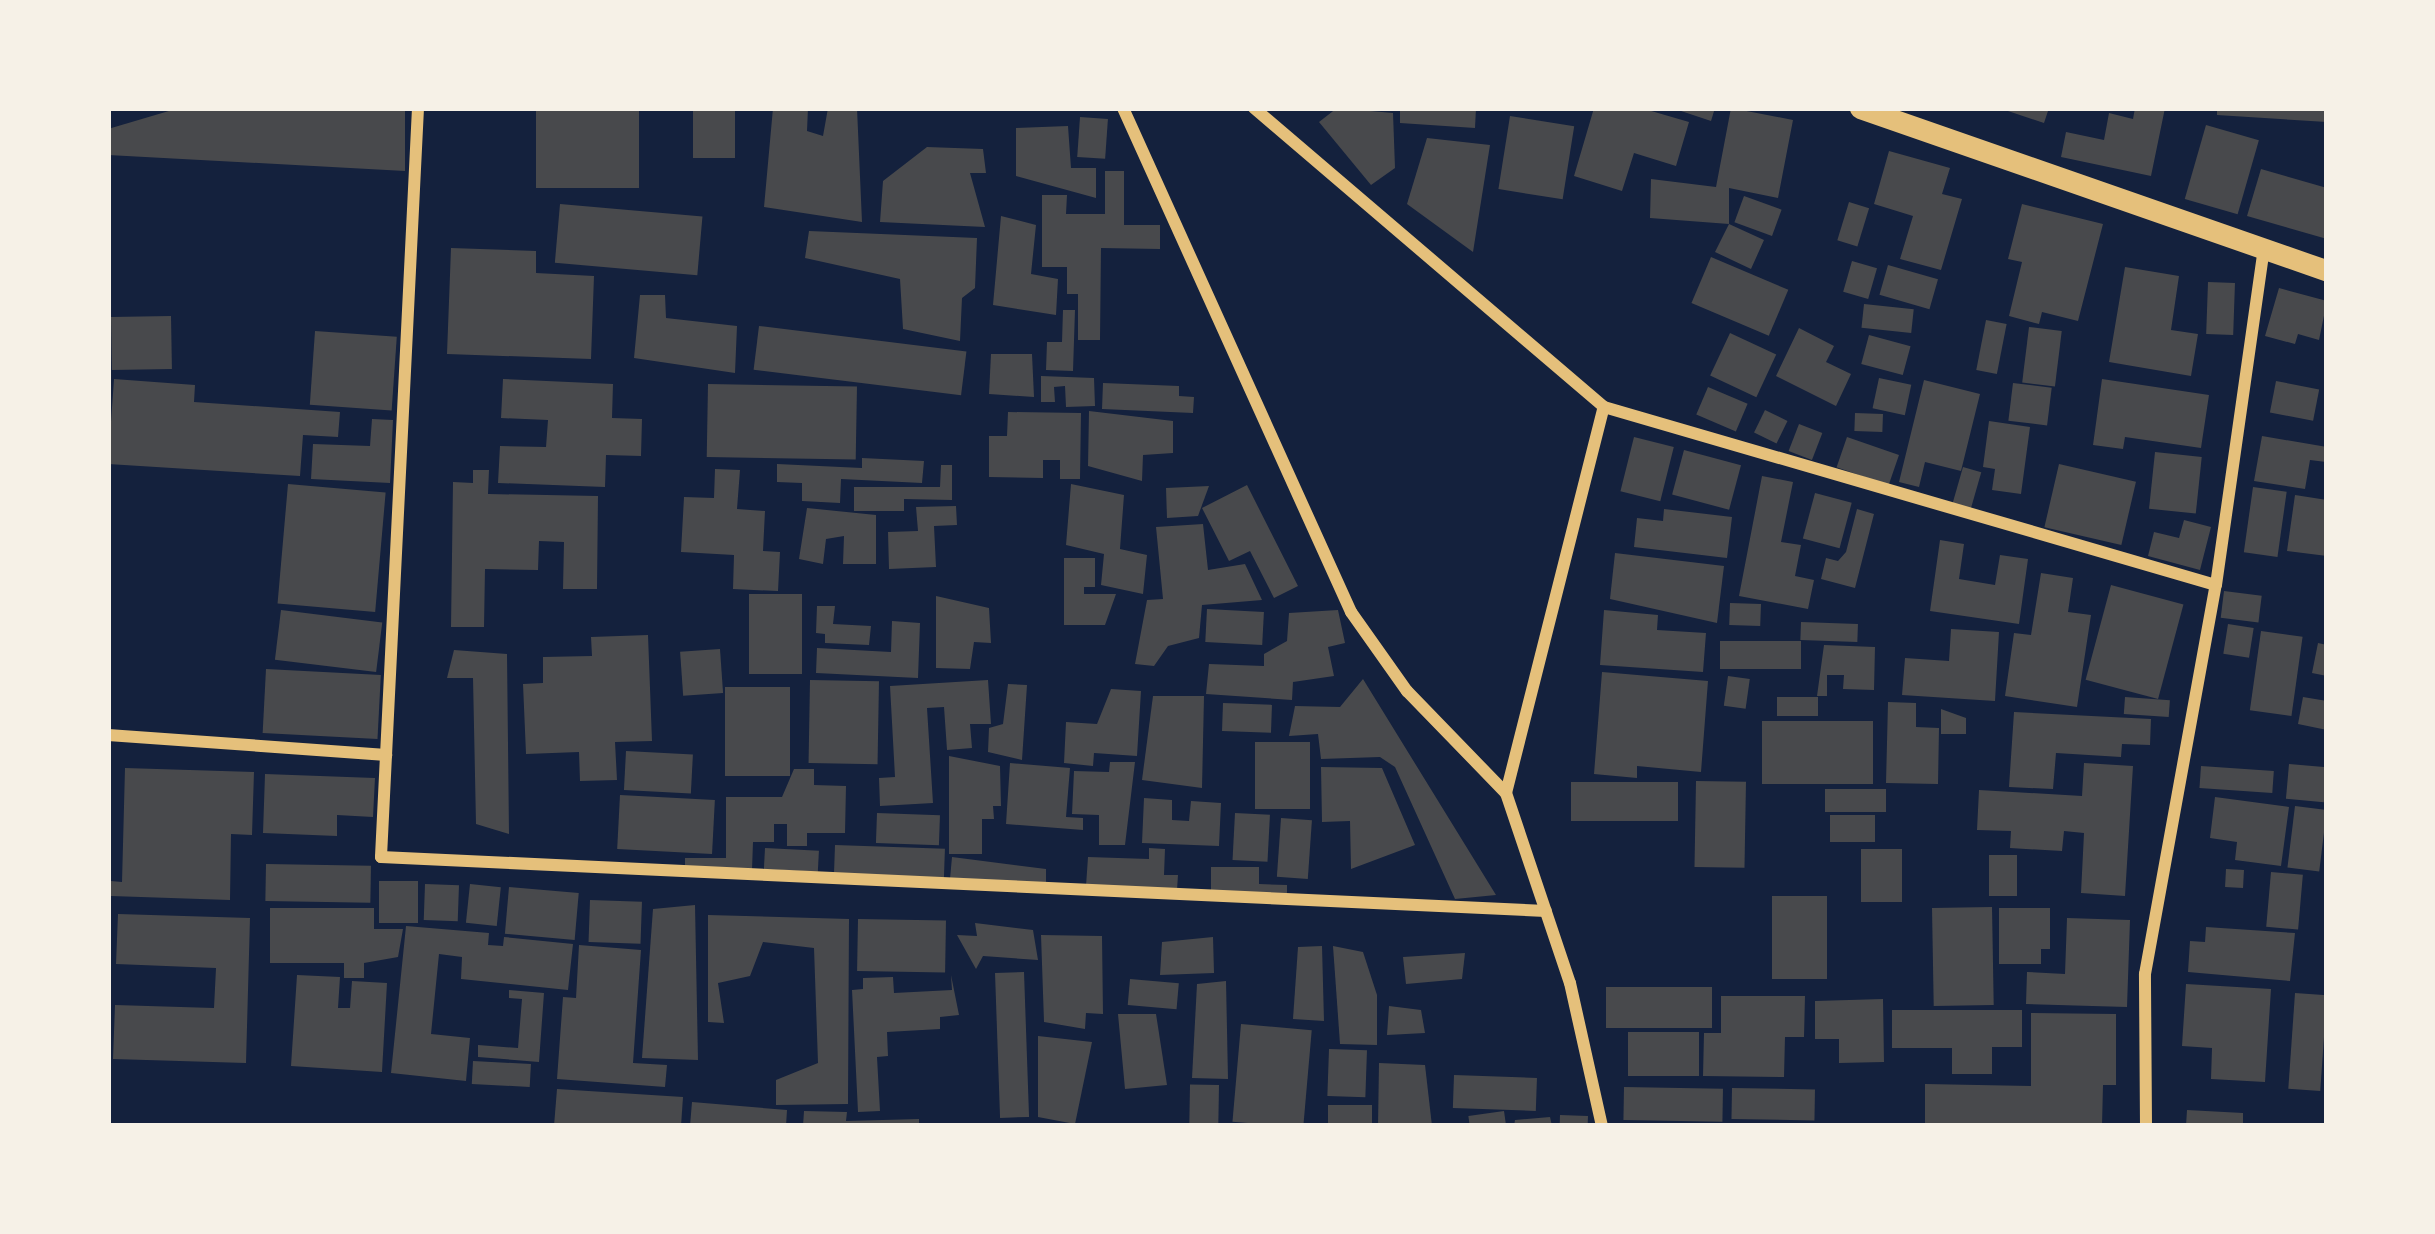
<!DOCTYPE html>
<style>
body{margin:0}
#map{position:relative;width:2435px;height:1234px;overflow:hidden;background:#14213d;font-family:Inter,sans-serif}
div>[style]{position:absolute}
.building>*{inset:0;background:#48494c;transform-origin:0 0}
.minor>*{height:12px;margin:-6px;padding:0 6px;transform-origin:6px;border-radius:6px;background:#e5c07b}
.tertiary>*{height:21px;margin:-10.5px;padding:0 10.5px;transform-origin:10.5px;border-radius:10.5px;background:#e5c07b}
span{translate:-50% -50%;white-space:nowrap;text-align:center;line-height:1.15;-webkit-text-stroke:9px #f6f1e7;paint-order:stroke}
.frame{position:absolute;inset:0;border:111px solid #f6f1e7;pointer-events:none}
</style>
<div id="map">
<div class="building">
<i style="clip-path:polygon(179px 108px,405px 108px,405px 171px,108px 155px,108px 129px)"></i>
<i style="left:536px;top:108px;width:103px;height:80px"></i>
<i style="left:693px;top:108px;width:42px;height:50px"></i>
<i style="clip-path:polygon(773px 108px,808px 108px,807px 131px,823px 136px,828px 108px,857px 108px,862px 222px,764px 207px)"></i>
<i style="clip-path:polygon(1337px 108px,1393px 113px,1395px 168px,1371px 185px,1319px 122px)"></i>
<i style="clip-path:polygon(1400px 108px,1476px 108px,1475px 128px,1400px 123px)"></i>
<i style="clip-path:polygon(1594px 108px,1641px 108px,1689px 122px,1676px 166px,1634px 153px,1622px 191px,1574px 176px)"></i>
<i style="clip-path:polygon(1672px 108px,1715px 108px,1711px 121px)"></i>
<i style="clip-path:polygon(1731px 108px,1793px 120px,1778px 198px,1729px 188px,1729px 224px,1764px 240px,1751px 269px,1715px 252px,1729px 224px,1650px 218px,1651px 179px,1716px 187px)"></i>
<i style="clip-path:polygon(1999px 108px,2049px 108px,2044px 123px)"></i>
<i style="clip-path:polygon(2135px 108px,2165px 108px,2151px 176px,2061px 157px,2066px 132px,2104px 140px,2109px 113px,2133px 119px)"></i>
<i style="clip-path:polygon(2217px 108px,2327px 108px,2327px 122px,2217px 115px)"></i>
<i style="left:1510px;top:116px;width:65px;height:74px;rotate:9deg"></i>
<i style="left:1080px;top:117px;width:28px;height:40px;rotate:4deg"></i>
<i style="left:2206px;top:125px;width:55px;height:77px;rotate:16deg"></i>
<i style="clip-path:polygon(1068px 126px,1071px 168px,1096px 168px,1096px 198px,1016px 176px,1016px 128px)"></i>
<i style="clip-path:polygon(1427px 138px,1490px 145px,1473px 252px,1407px 204px)"></i>
<i style="clip-path:polygon(927px 147px,983px 149px,986px 173px,970px 173px,985px 227px,880px 222px,883px 181px)"></i>
<i style="clip-path:polygon(1889px 151px,1950px 168px,1942px 194px,1962px 199px,1941px 270px,1900px 259px,1913px 216px,1874px 204px)"></i>
<i style="clip-path:polygon(2261px 169px,2327px 188px,2327px 239px,2247px 216px)"></i>
<i style="clip-path:polygon(1105px 171px,1124px 171px,1124px 225px,1160px 225px,1160px 249px,1101px 248px,1100px 340px,1078px 340px,1078px 294px,1067px 294px,1067px 267px,1042px 267px,1042px 195px,1067px 195px,1066px 214px,1105px 214px)"></i>
<i style="left:1744px;top:196px;width:40px;height:28px;rotate:20deg"></i>
<i style="left:1849px;top:202px;width:21px;height:40px;rotate:17deg"></i>
<i style="left:560px;top:204px;width:143px;height:59px;rotate:5deg"></i>
<i style="clip-path:polygon(2022px 204px,2103px 224px,2078px 321px,2042px 312px,2039px 324px,2009px 316px,2022px 262px,2008px 259px)"></i>
<i style="clip-path:polygon(1001px 216px,1036px 225px,1031px 274px,1058px 279px,1056px 315px,993px 305px)"></i>
<i style="clip-path:polygon(809px 231px,977px 238px,975px 288px,962px 298px,960px 341px,903px 329px,900px 279px,805px 258px)"></i>
<i style="clip-path:polygon(451px 248px,536px 251px,536px 273px,594px 276px,591px 359px,447px 354px)"></i>
<i style="left:1711px;top:257px;width:84px;height:50px;rotate:23deg"></i>
<i style="left:1852px;top:261px;width:26px;height:32px;rotate:16deg"></i>
<i style="left:1888px;top:265px;width:52px;height:31px;rotate:16deg"></i>
<i style="clip-path:polygon(2125px 267px,2179px 276px,2171px 330px,2198px 334px,2191px 376px,2109px 362px)"></i>
<i style="left:2208px;top:282px;width:27px;height:52px;rotate:2deg"></i>
<i style="clip-path:polygon(2279px 288px,2327px 301px,2319px 340px,2298px 334px,2295px 344px,2265px 336px)"></i>
<i style="clip-path:polygon(640px 295px,665px 295px,666px 318px,737px 326px,735px 373px,634px 358px)"></i>
<i style="left:1864px;top:304px;width:50px;height:24px;rotate:6deg"></i>
<i style="clip-path:polygon(1063px 310px,1075px 310px,1073px 371px,1046px 370px,1047px 342px,1062px 342px)"></i>
<i style="left:171px;top:316px;width:53px;height:60px;rotate:89deg"></i>
<i style="left:1986px;top:320px;width:21px;height:51px;rotate:11deg"></i>
<i style="left:759px;top:326px;width:209px;height:44px;rotate:7deg"></i>
<i style="left:2029px;top:327px;width:33px;height:56px;rotate:7deg"></i>
<i style="clip-path:polygon(1799px 328px,1834px 346px,1826px 362px,1851px 374px,1836px 406px,1776px 376px)"></i>
<i style="left:315px;top:331px;width:82px;height:74px;rotate:4deg"></i>
<i style="left:1730px;top:333px;width:51px;height:47px;rotate:25deg"></i>
<i style="left:1869px;top:335px;width:43px;height:30px;rotate:15deg"></i>
<i style="clip-path:polygon(991px 354px,1032px 354px,1034px 397px,989px 394px)"></i>
<i style="clip-path:polygon(1041px 376px,1094px 378px,1095px 406px,1066px 407px,1065px 386px,1054px 387px,1055px 402px,1041px 402px)"></i>
<i style="left:1879px;top:378px;width:33px;height:31px;rotate:12deg"></i>
<i style="clip-path:polygon(114px 379px,195px 385px,194px 402px,340px 412px,338px 437px,303px 435px,300px 476px,108px 464px)"></i>
<i style="clip-path:polygon(503px 379px,613px 384px,612px 418px,642px 419px,641px 456px,606px 455px,605px 487px,498px 483px,500px 446px,546px 447px,548px 420px,501px 418px)"></i>
<i style="clip-path:polygon(2102px 379px,2209px 395px,2201px 448px,2125px 437px,2123px 449px,2093px 445px)"></i>
<i style="clip-path:polygon(1924px 380px,1980px 394px,1961px 471px,1925px 462px,1919px 487px,1899px 482px)"></i>
<i style="left:2276px;top:381px;width:44px;height:32px;rotate:11deg"></i>
<i style="clip-path:polygon(1103px 383px,1179px 386px,1179px 396px,1194px 397px,1193px 413px,1102px 409px)"></i>
<i style="left:2013px;top:383px;width:39px;height:38px;rotate:7deg"></i>
<i style="left:708px;top:384px;width:149px;height:73px;rotate:1deg"></i>
<i style="left:1708px;top:387px;width:43px;height:30px;rotate:23deg"></i>
<i style="left:1765px;top:410px;width:25px;height:25px;rotate:26deg"></i>
<i style="clip-path:polygon(1089px 411px,1173px 421px,1173px 453px,1143px 455px,1142px 481px,1088px 466px)"></i>
<i style="clip-path:polygon(1008px 412px,1081px 413px,1080px 479px,1060px 479px,1060px 460px,1043px 460px,1043px 478px,989px 477px,989px 436px,1007px 436px)"></i>
<i style="left:1855px;top:413px;width:28px;height:18px;rotate:2deg"></i>
<i style="clip-path:polygon(372px 419px,393px 420px,390px 483px,311px 479px,313px 444px,370px 446px)"></i>
<i style="clip-path:polygon(1989px 421px,2030px 427px,2021px 494px,1992px 490px,1995px 469px,1983px 467px)"></i>
<i style="left:1799px;top:424px;width:25px;height:29px;rotate:21deg"></i>
<i style="clip-path:polygon(2262px 436px,2327px 447px,2326px 462px,2310px 460px,2305px 489px,2254px 481px)"></i>
<i style="left:1634px;top:437px;width:41px;height:56px;rotate:14deg"></i>
<i style="left:1847px;top:437px;width:55px;height:32px;rotate:19deg"></i>
<i style="left:1684px;top:450px;width:59px;height:46px;rotate:15deg"></i>
<i style="left:2155px;top:452px;width:47px;height:57px;rotate:6deg"></i>
<i style="clip-path:polygon(862px 458px,924px 461px,922px 483px,841px 479px,840px 503px,802px 501px,802px 483px,777px 482px,777px 464px,862px 468px)"></i>
<i style="left:2059px;top:464px;width:79px;height:65px;rotate:13deg"></i>
<i style="clip-path:polygon(941px 465px,952px 465px,952px 500px,904px 499px,904px 511px,854px 511px,854px 487px,940px 487px)"></i>
<i style="left:1963px;top:467px;width:19px;height:39px;rotate:16deg"></i>
<i style="clip-path:polygon(715px 469px,740px 470px,737px 509px,765px 511px,763px 551px,780px 552px,778px 591px,733px 589px,734px 555px,681px 552px,684px 497px,714px 498px)"></i>
<i style="clip-path:polygon(473px 470px,489px 470px,488px 494px,598px 496px,597px 589px,563px 589px,564px 542px,539px 541px,538px 570px,485px 569px,484px 627px,451px 627px,453px 482px,473px 483px)"></i>
<i style="clip-path:polygon(1762px 476px,1793px 482px,1781px 542px,1801px 545px,1795px 576px,1814px 580px,1808px 609px,1739px 596px)"></i>
<i style="left:288px;top:484px;width:98px;height:120px;rotate:5deg"></i>
<i style="clip-path:polygon(1071px 484px,1124px 495px,1120px 549px,1147px 555px,1143px 594px,1101px 585px,1104px 554px,1066px 545px)"></i>
<i style="clip-path:polygon(1247px 485px,1298px 586px,1274px 598px,1250px 551px,1229px 561px,1202px 508px)"></i>
<i style="clip-path:polygon(1209px 486px,1198px 516px,1167px 518px,1166px 488px)"></i>
<i style="left:2253px;top:487px;width:34px;height:66px;rotate:8deg"></i>
<i style="left:1815px;top:493px;width:38px;height:47px;rotate:15deg"></i>
<i style="clip-path:polygon(2295px 495px,2327px 500px,2327px 556px,2287px 551px)"></i>
<i style="clip-path:polygon(956px 506px,957px 525px,934px 526px,936px 567px,889px 569px,888px 532px,918px 531px,916px 507px)"></i>
<i style="clip-path:polygon(807px 508px,876px 515px,876px 564px,843px 564px,844px 536px,826px 539px,823px 564px,799px 559px)"></i>
<i style="clip-path:polygon(1664px 509px,1732px 517px,1727px 558px,1634px 547px,1637px 518px,1663px 521px)"></i>
<i style="clip-path:polygon(1857px 509px,1874px 514px,1855px 588px,1821px 579px,1826px 558px,1838px 561px,1846px 552px)"></i>
<i style="clip-path:polygon(2184px 520px,2211px 527px,2200px 570px,2148px 556px,2154px 532px,2179px 538px)"></i>
<i style="clip-path:polygon(1203px 524px,1208px 570px,1245px 564px,1262px 600px,1202px 605px,1199px 638px,1168px 646px,1154px 666px,1135px 664px,1147px 600px,1163px 599px,1156px 527px)"></i>
<i style="clip-path:polygon(1940px 540px,1964px 544px,1959px 579px,1995px 585px,2000px 555px,2028px 559px,2019px 624px,1930px 611px)"></i>
<i style="clip-path:polygon(1615px 553px,1724px 566px,1717px 623px,1610px 599px)"></i>
<i style="clip-path:polygon(1064px 558px,1095px 558px,1095px 587px,1084px 587px,1084px 594px,1116px 594px,1105px 625px,1064px 625px)"></i>
<i style="clip-path:polygon(2041px 573px,2073px 578px,2068px 612px,2091px 615px,2077px 707px,2005px 696px,2014px 633px,2031px 635px)"></i>
<i style="left:2111px;top:585px;width:75px;height:98px;rotate:15deg"></i>
<i style="left:2224px;top:591px;width:38px;height:27px;rotate:7deg"></i>
<i style="left:802px;top:594px;width:80px;height:53px;rotate:90deg"></i>
<i style="clip-path:polygon(936px 596px,989px 608px,991px 643px,974px 642px,970px 669px,936px 668px)"></i>
<i style="left:1730px;top:603px;width:31px;height:22px;rotate:2deg"></i>
<i style="clip-path:polygon(817px 606px,835px 606px,833px 624px,871px 626px,869px 645px,825px 643px,825px 634px,816px 633px)"></i>
<i style="left:1207px;top:609px;width:57px;height:33px;rotate:3deg"></i>
<i style="left:281px;top:610px;width:102px;height:50px;rotate:7deg"></i>
<i style="clip-path:polygon(1338px 610px,1345px 643px,1328px 647px,1334px 676px,1293px 682px,1292px 700px,1206px 694px,1209px 664px,1264px 666px,1264px 654px,1287px 641px,1289px 613px)"></i>
<i style="clip-path:polygon(1604px 610px,1658px 615px,1657px 630px,1706px 633px,1703px 672px,1600px 665px)"></i>
<i style="clip-path:polygon(892px 621px,920px 623px,918px 678px,816px 673px,817px 648px,891px 652px)"></i>
<i style="left:1801px;top:622px;width:57px;height:18px;rotate:2deg"></i>
<i style="left:2228px;top:624px;width:26px;height:30px;rotate:9deg"></i>
<i style="clip-path:polygon(1951px 629px,1999px 632px,1995px 701px,1902px 695px,1905px 658px,1949px 661px)"></i>
<i style="left:2261px;top:631px;width:42px;height:80px;rotate:8deg"></i>
<i style="clip-path:polygon(648px 635px,652px 741px,615px 742px,617px 780px,580px 781px,579px 752px,526px 754px,523px 684px,543px 683px,543px 657px,592px 656px,591px 637px)"></i>
<i style="left:1720px;top:641px;width:81px;height:28px"></i>
<i style="clip-path:polygon(2318px 643px,2327px 645px,2327px 676px,2312px 673px)"></i>
<i style="clip-path:polygon(1824px 645px,1875px 647px,1874px 690px,1843px 689px,1844px 675px,1827px 675px,1827px 696px,1817px 696px)"></i>
<i style="left:720px;top:649px;width:44px;height:40px;rotate:86deg"></i>
<i style="clip-path:polygon(454px 650px,507px 654px,509px 834px,476px 824px,473px 678px,447px 678px)"></i>
<i style="left:266px;top:669px;width:115px;height:64px;rotate:3deg"></i>
<i style="clip-path:polygon(1602px 672px,1708px 681px,1701px 772px,1637px 766px,1637px 778px,1594px 774px)"></i>
<i style="left:1728px;top:676px;width:22px;height:30px;rotate:8deg"></i>
<i style="clip-path:polygon(1363px 679px,1496px 895px,1455px 899px,1395px 767px,1380px 757px,1321px 759px,1318px 734px,1289px 736px,1295px 706px,1340px 707px)"></i>
<i style="left:810px;top:680px;width:69px;height:83px;rotate:1deg"></i>
<i style="clip-path:polygon(988px 680px,991px 724px,970px 724px,972px 748px,947px 750px,944px 707px,927px 708px,933px 803px,880px 806px,879px 778px,895px 777px,890px 686px)"></i>
<i style="clip-path:polygon(1008px 684px,1027px 685px,1022px 760px,988px 752px,989px 728px,1003px 724px)"></i>
<i style="left:725px;top:687px;width:65px;height:89px"></i>
<i style="clip-path:polygon(1111px 689px,1141px 691px,1137px 756px,1094px 753px,1093px 766px,1064px 763px,1066px 722px,1097px 724px)"></i>
<i style="clip-path:polygon(1153px 696px,1204px 696px,1202px 788px,1142px 780px)"></i>
<i style="left:1777px;top:697px;width:41px;height:19px"></i>
<i style="left:2125px;top:697px;width:45px;height:17px;rotate:4deg"></i>
<i style="clip-path:polygon(2303px 697px,2327px 701px,2327px 730px,2298px 724px)"></i>
<i style="clip-path:polygon(1888px 702px,1916px 703px,1916px 727px,1939px 728px,1938px 784px,1886px 783px)"></i>
<i style="left:1223px;top:703px;width:49px;height:28px;rotate:2deg"></i>
<i style="clip-path:polygon(1941px 709px,1966px 718px,1966px 734px,1941px 734px)"></i>
<i style="clip-path:polygon(2014px 712px,2151px 719px,2150px 745px,2122px 744px,2121px 757px,2056px 753px,2053px 789px,2009px 787px)"></i>
<i style="left:1762px;top:721px;width:111px;height:63px"></i>
<i style="left:1255px;top:742px;width:55px;height:67px"></i>
<i style="left:626px;top:751px;width:67px;height:39px;rotate:3deg"></i>
<i style="clip-path:polygon(949px 756px,1000px 766px,1001px 806px,993px 806px,994px 819px,982px 819px,982px 854px,949px 854px)"></i>
<i style="clip-path:polygon(1110px 762px,1135px 762px,1125px 845px,1099px 845px,1099px 815px,1072px 814px,1074px 771px,1109px 772px)"></i>
<i style="clip-path:polygon(1010px 763px,1070px 768px,1066px 817px,1083px 818px,1083px 830px,1006px 824px)"></i>
<i style="clip-path:polygon(2084px 763px,2133px 766px,2125px 896px,2081px 893px,2084px 833px,2064px 831px,2062px 851px,2010px 848px,2011px 831px,1977px 830px,1979px 790px,2082px 796px)"></i>
<i style="left:2289px;top:764px;width:38px;height:35px;rotate:5deg"></i>
<i style="left:2201px;top:766px;width:73px;height:22px;rotate:4deg"></i>
<i style="clip-path:polygon(1321px 767px,1382px 768px,1415px 845px,1351px 869px,1350px 821px,1322px 822px)"></i>
<i style="clip-path:polygon(125px 768px,254px 772px,252px 835px,231px 834px,230px 900px,111px 896px,111px 881px,122px 882px)"></i>
<i style="clip-path:polygon(794px 769px,814px 769px,814px 785px,846px 786px,845px 833px,807px 833px,807px 846px,787px 846px,787px 824px,774px 824px,774px 842px,753px 842px,752px 870px,685px 870px,685px 858px,726px 858px,726px 797px,782px 797px)"></i>
<i style="clip-path:polygon(265px 774px,375px 778px,373px 817px,337px 815px,337px 836px,263px 833px)"></i>
<i style="left:1696px;top:781px;width:50px;height:86px;rotate:1deg"></i>
<i style="left:1571px;top:782px;width:107px;height:39px"></i>
<i style="left:1825px;top:789px;width:61px;height:23px"></i>
<i style="left:620px;top:795px;width:95px;height:54px;rotate:3deg"></i>
<i style="clip-path:polygon(2215px 797px,2289px 807px,2281px 866px,2235px 860px,2237px 842px,2210px 838px)"></i>
<i style="clip-path:polygon(1144px 798px,1172px 800px,1172px 820px,1189px 821px,1191px 801px,1221px 803px,1219px 846px,1142px 843px)"></i>
<i style="left:2295px;top:806px;width:32px;height:62px;rotate:7deg"></i>
<i style="left:877px;top:813px;width:63px;height:30px;rotate:2deg"></i>
<i style="left:1235px;top:813px;width:35px;height:47px;rotate:3deg"></i>
<i style="left:1830px;top:815px;width:45px;height:27px"></i>
<i style="left:1281px;top:818px;width:31px;height:59px;rotate:4deg"></i>
<i style="left:835px;top:845px;width:110px;height:30px;rotate:2deg"></i>
<i style="left:765px;top:848px;width:54px;height:21px;rotate:3deg"></i>
<i style="clip-path:polygon(1149px 848px,1165px 849px,1164px 875px,1178px 875px,1177px 890px,1086px 886px,1088px 857px,1149px 859px)"></i>
<i style="left:1861px;top:849px;width:41px;height:53px"></i>
<i style="left:1989px;top:855px;width:28px;height:41px"></i>
<i style="clip-path:polygon(952px 857px,1046px 869px,1046px 884px,950px 879px)"></i>
<i style="left:266px;top:864px;width:105px;height:37px;rotate:1deg"></i>
<i style="clip-path:polygon(1211px 867px,1259px 867px,1259px 884px,1287px 885px,1287px 893px,1211px 892px)"></i>
<i style="left:2226px;top:869px;width:18px;height:18px;rotate:3deg"></i>
<i style="left:2271px;top:872px;width:32px;height:55px;rotate:5deg"></i>
<i style="left:379px;top:881px;width:39px;height:42px"></i>
<i style="left:425px;top:884px;width:34px;height:36px;rotate:2deg"></i>
<i style="left:470px;top:884px;width:31px;height:39px;rotate:6deg"></i>
<i style="left:509px;top:887px;width:70px;height:47px;rotate:5deg"></i>
<i style="left:1772px;top:896px;width:55px;height:83px"></i>
<i style="left:590px;top:900px;width:52px;height:42px;rotate:2deg"></i>
<i style="clip-path:polygon(695px 905px,698px 1060px,642px 1058px,653px 909px)"></i>
<i style="left:1992px;top:907px;width:98px;height:60px;rotate:89deg"></i>
<i style="clip-path:polygon(270px 908px,374px 908px,374px 929px,403px 929px,398px 957px,364px 963px,364px 978px,344px 978px,344px 963px,270px 963px)"></i>
<i style="clip-path:polygon(1999px 908px,2050px 908px,2050px 949px,2041px 949px,2041px 964px,1999px 964px)"></i>
<i style="clip-path:polygon(118px 914px,250px 918px,246px 1063px,113px 1059px,115px 1005px,214px 1008px,216px 968px,116px 964px)"></i>
<i style="clip-path:polygon(708px 915px,849px 919px,848px 1104px,776px 1105px,776px 1080px,818px 1063px,814px 948px,763px 942px,750px 976px,718px 983px,724px 1023px,708px 1022px)"></i>
<i style="clip-path:polygon(2067px 918px,2130px 920px,2127px 1007px,2026px 1004px,2027px 972px,2065px 974px)"></i>
<i style="left:858px;top:919px;width:88px;height:52px;rotate:1deg"></i>
<i style="clip-path:polygon(975px 923px,1033px 930px,1038px 960px,983px 956px,976px 969px,957px 935px,977px 936px)"></i>
<i style="clip-path:polygon(406px 926px,489px 933px,488px 945px,503px 946px,504px 937px,573px 944px,568px 990px,461px 979px,462px 957px,439px 954px,431px 1034px,470px 1038px,466px 1081px,391px 1073px)"></i>
<i style="clip-path:polygon(2206px 927px,2295px 933px,2290px 981px,2188px 972px,2190px 941px,2205px 942px)"></i>
<i style="clip-path:polygon(1041px 935px,1102px 936px,1103px 1014px,1086px 1013px,1085px 1029px,1044px 1022px)"></i>
<i style="clip-path:polygon(1213px 937px,1214px 973px,1160px 975px,1162px 942px)"></i>
<i style="clip-path:polygon(579px 945px,641px 950px,633px 1063px,667px 1065px,665px 1087px,557px 1079px,563px 997px,576px 998px)"></i>
<i style="clip-path:polygon(1322px 946px,1324px 1021px,1293px 1019px,1298px 947px)"></i>
<i style="clip-path:polygon(1333px 946px,1363px 952px,1377px 995px,1377px 1045px,1340px 1044px)"></i>
<i style="clip-path:polygon(1465px 953px,1462px 979px,1406px 984px,1403px 957px)"></i>
<i style="left:1024px;top:972px;width:145px;height:29px;rotate:88deg"></i>
<i style="clip-path:polygon(297px 975px,340px 977px,338px 1008px,350px 1008px,352px 981px,387px 983px,382px 1072px,291px 1066px)"></i>
<i style="clip-path:polygon(951px 975px,959px 1015px,940px 1017px,940px 1029px,887px 1032px,888px 1056px,877px 1057px,880px 1111px,858px 1112px,852px 990px,863px 989px,863px 978px,893px 977px,894px 993px,952px 990px)"></i>
<i style="left:1130px;top:979px;width:49px;height:26px;rotate:5deg"></i>
<i style="clip-path:polygon(1226px 981px,1228px 1079px,1192px 1078px,1197px 984px)"></i>
<i style="clip-path:polygon(2186px 984px,2271px 989px,2265px 1082px,2211px 1079px,2212px 1048px,2182px 1046px)"></i>
<i style="left:1606px;top:987px;width:106px;height:41px"></i>
<i style="clip-path:polygon(509px 990px,544px 993px,539px 1062px,478px 1057px,478px 1045px,518px 1048px,522px 999px,509px 998px)"></i>
<i style="left:2295px;top:993px;width:32px;height:96px;rotate:4deg"></i>
<i style="clip-path:polygon(1721px 996px,1805px 996px,1804px 1037px,1785px 1037px,1784px 1077px,1703px 1076px,1704px 1033px,1721px 1033px)"></i>
<i style="clip-path:polygon(1883px 999px,1884px 1062px,1839px 1063px,1839px 1039px,1815px 1039px,1815px 1001px)"></i>
<i style="clip-path:polygon(1389px 1006px,1421px 1010px,1425px 1033px,1387px 1035px)"></i>
<i style="clip-path:polygon(1892px 1010px,2022px 1010px,2022px 1047px,1992px 1047px,1992px 1074px,1952px 1074px,1952px 1048px,1892px 1048px)"></i>
<i style="clip-path:polygon(2031px 1013px,2116px 1014px,2116px 1085px,2103px 1085px,2102px 1126px,1925px 1126px,1925px 1084px,2031px 1086px)"></i>
<i style="clip-path:polygon(1118px 1014px,1156px 1014px,1167px 1085px,1125px 1089px)"></i>
<i style="left:1241px;top:1024px;width:71px;height:98px;rotate:5deg"></i>
<i style="left:1699px;top:1032px;width:44px;height:71px;rotate:90deg"></i>
<i style="clip-path:polygon(1038px 1036px,1092px 1042px,1075px 1124px,1038px 1117px)"></i>
<i style="left:1329px;top:1049px;width:38px;height:47px;rotate:2deg"></i>
<i style="left:473px;top:1061px;width:58px;height:23px;rotate:3deg"></i>
<i style="clip-path:polygon(1379px 1063px,1425px 1065px,1432px 1126px,1378px 1126px)"></i>
<i style="left:1454px;top:1075px;width:83px;height:33px;rotate:2deg"></i>
<i style="left:1219px;top:1085px;width:41px;height:29px;rotate:91deg"></i>
<i style="left:1624px;top:1087px;width:99px;height:33px;rotate:1deg"></i>
<i style="left:1732px;top:1088px;width:83px;height:31px;rotate:1deg"></i>
<i style="clip-path:polygon(557px 1089px,683px 1097px,681px 1126px,554px 1126px)"></i>
<i style="clip-path:polygon(692px 1102px,787px 1110px,786px 1126px,690px 1126px)"></i>
<i style="left:1328px;top:1105px;width:44px;height:21px"></i>
<i style="clip-path:polygon(2187px 1110px,2243px 1113px,2243px 1126px,2186px 1126px)"></i>
<i style="clip-path:polygon(804px 1111px,847px 1112px,846px 1121px,919px 1119px,919px 1126px,803px 1126px)"></i>
<i style="left:1504px;top:1111px;width:15px;height:36px;rotate:82deg"></i>
<i style="left:1560px;top:1115px;width:28px;height:11px;rotate:2deg"></i>
<i style="clip-path:polygon(1550px 1117px,1552px 1126px,1514px 1126px,1515px 1120px)"></i>
</div>
<div class="minor">
<i style="left:418px;top:108px;width:750px;rotate:92.83deg"></i>
<i style="left:381px;top:857px;width:1166px;rotate:2.65deg"></i>
<i style="left:1123px;top:108px;width:553px;rotate:65.66deg"></i>
<i style="left:1351px;top:612px;width:97px;rotate:54.7deg"></i>
<i style="left:1407px;top:691px;width:142px;rotate:45.9deg"></i>
<i style="left:1506px;top:793px;width:200px;rotate:71.4deg"></i>
<i style="left:1570px;top:983px;width:147px;rotate:77.4deg"></i>
<i style="left:1254px;top:108px;width:460px;rotate:40.5deg"></i>
<i style="left:1604px;top:407px;width:637px;rotate:16.22deg"></i>
<i style="left:108px;top:735px;width:279px;rotate:4.1deg"></i>
<i style="left:1506px;top:793px;width:398px;rotate:-75.8deg"></i>
<i style="left:2146px;top:1126px;width:152px;rotate:-90.4deg"></i>
<i style="left:2145px;top:974px;width:395px;rotate:-79.7deg"></i>
<i style="left:2216px;top:585px;width:339px;rotate:-81.9deg"></i>
</div>
<div class="tertiary">
<i style="left:1860px;top:108px;width:495px;rotate:19.2deg"></i>
</div>
<div class="frame"></div>
</div>
